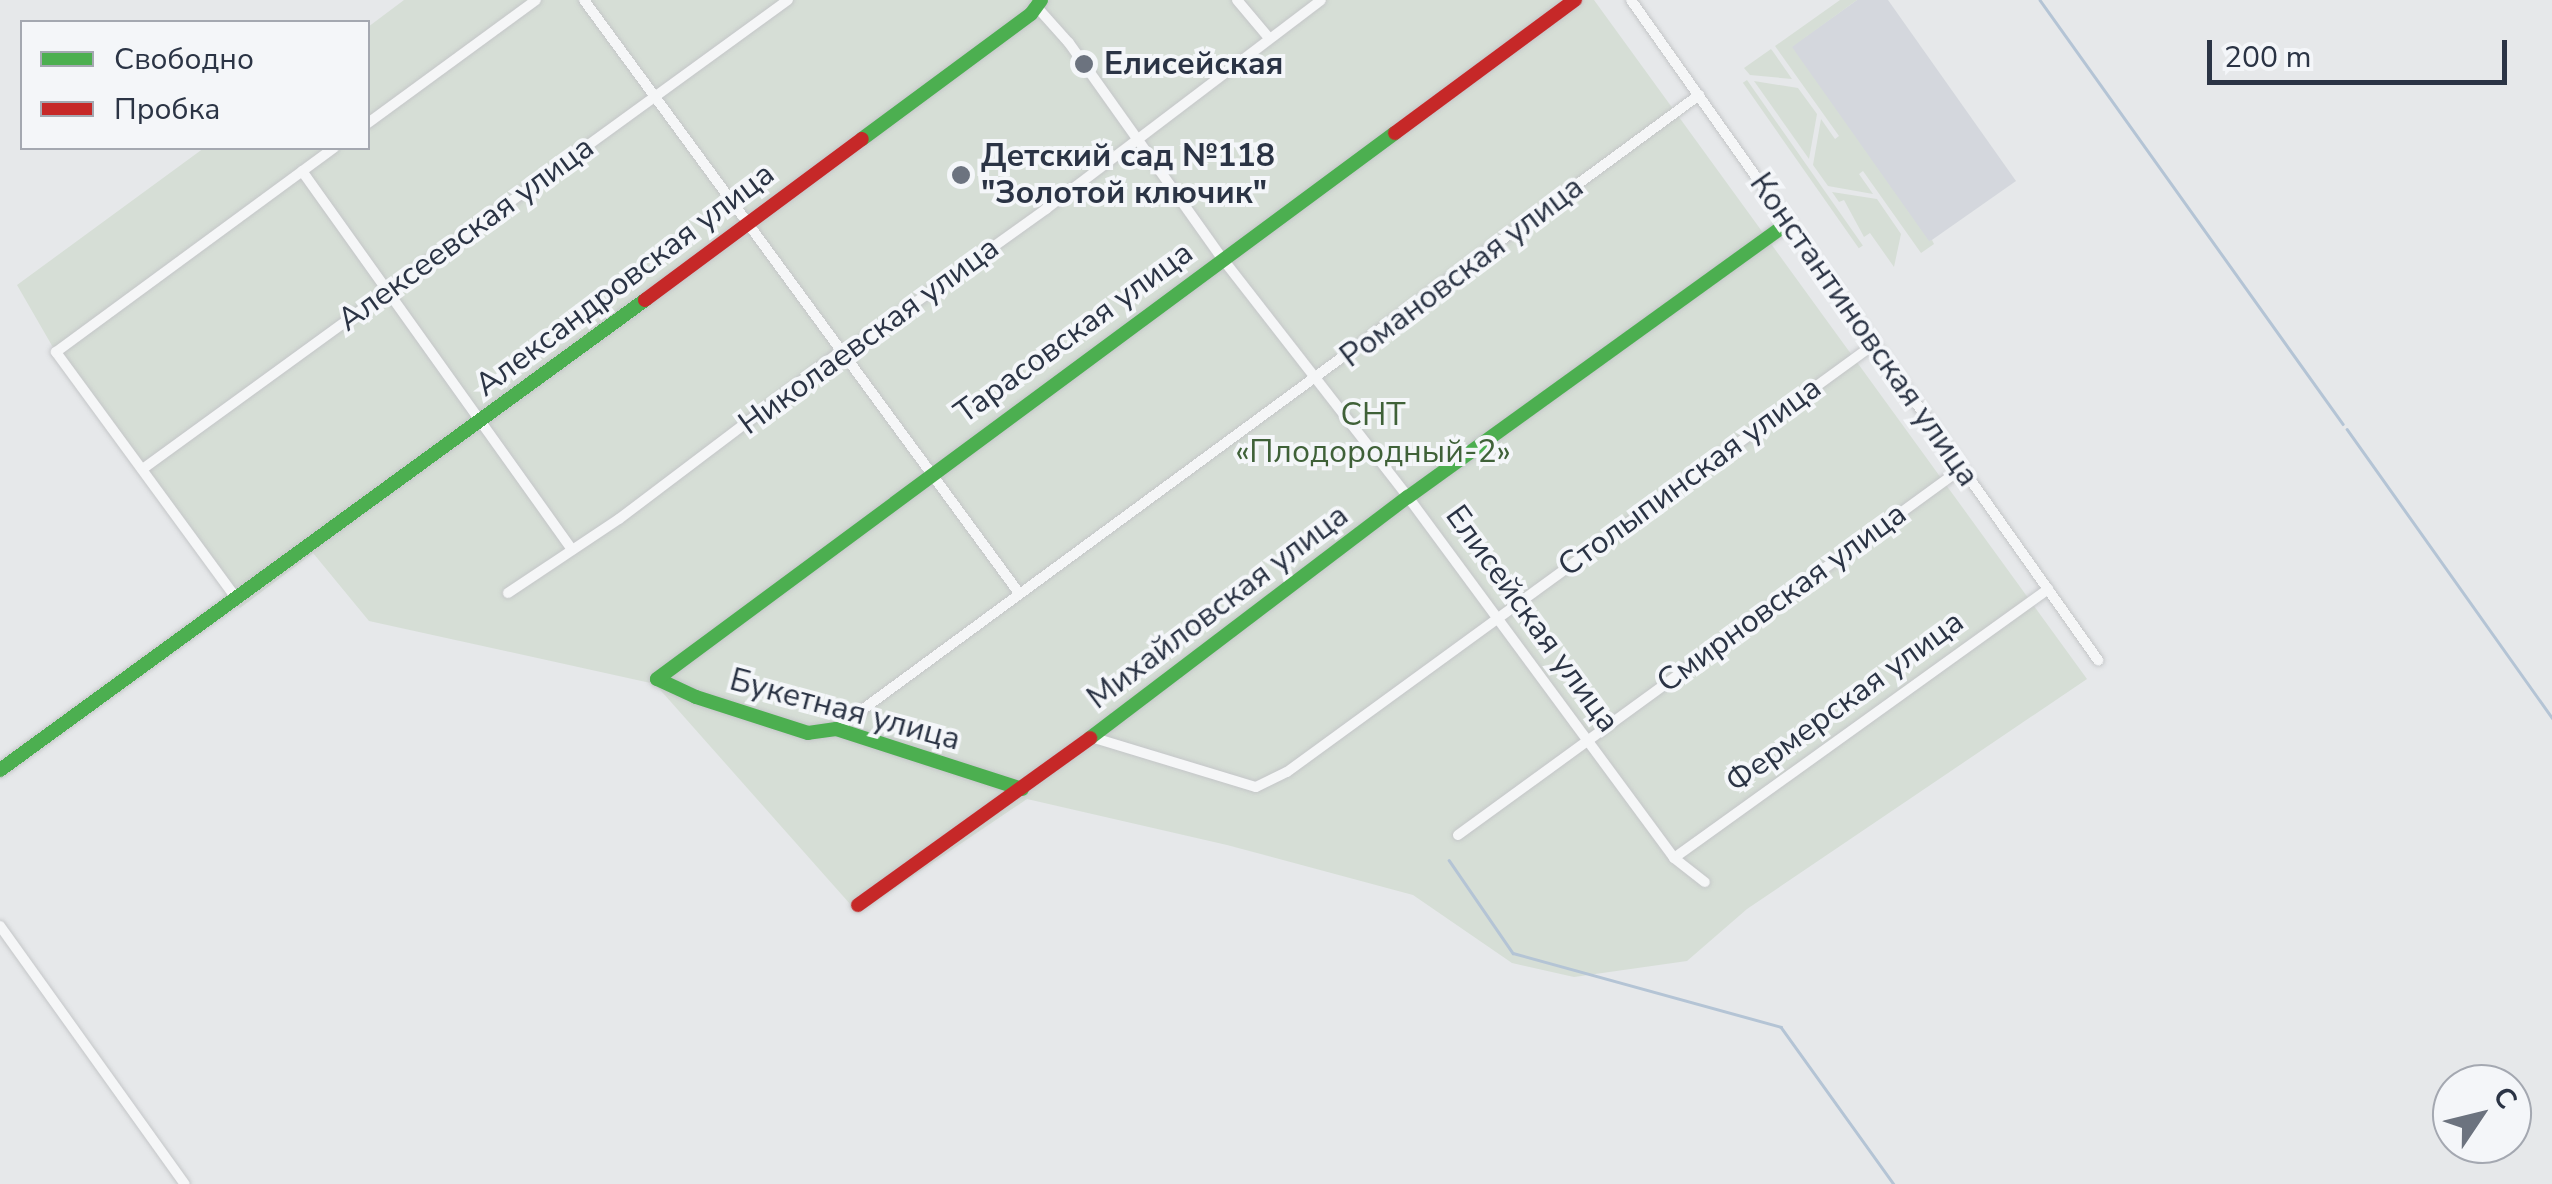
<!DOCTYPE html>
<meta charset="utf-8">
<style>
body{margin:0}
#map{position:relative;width:2552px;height:1184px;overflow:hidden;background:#e6e8ea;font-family:"Nunito Sans",sans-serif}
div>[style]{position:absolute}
.built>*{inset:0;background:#d4d7dd}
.green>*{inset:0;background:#d6ded6;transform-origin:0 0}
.stream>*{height:2.5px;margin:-1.25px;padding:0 1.25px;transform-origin:1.25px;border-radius:1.25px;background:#b4c4d5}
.roads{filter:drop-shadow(0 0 2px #c4c6c8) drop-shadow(0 0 2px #c4c6c8)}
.street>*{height:10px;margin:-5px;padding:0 5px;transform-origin:5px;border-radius:5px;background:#f5f6f7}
.fast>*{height:14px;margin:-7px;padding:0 7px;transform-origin:7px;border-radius:7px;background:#4caf50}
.jam>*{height:14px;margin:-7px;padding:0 7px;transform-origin:7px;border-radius:7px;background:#c62828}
.dots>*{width:28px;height:28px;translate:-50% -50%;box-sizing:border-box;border:5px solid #f4f6f9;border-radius:50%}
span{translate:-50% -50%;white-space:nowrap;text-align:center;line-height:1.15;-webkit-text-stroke:8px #f4f6f9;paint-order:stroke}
.poi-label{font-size:32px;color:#2b3445;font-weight:700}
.left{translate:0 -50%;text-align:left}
.street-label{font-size:32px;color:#2b3445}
.park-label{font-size:32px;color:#3f6138}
.legend{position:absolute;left:20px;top:20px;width:350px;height:130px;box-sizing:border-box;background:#f4f6f9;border:2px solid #a4a8b1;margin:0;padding:12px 18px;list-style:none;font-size:30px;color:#2b3445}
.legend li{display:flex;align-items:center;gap:20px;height:50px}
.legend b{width:50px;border:2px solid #a4a8b1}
.north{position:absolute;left:2432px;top:1064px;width:100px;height:100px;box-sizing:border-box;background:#f4f6f9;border:2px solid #a4a8b1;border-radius:50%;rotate:55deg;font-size:28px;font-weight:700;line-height:40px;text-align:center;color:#2b3445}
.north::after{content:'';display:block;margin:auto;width:35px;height:45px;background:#6c737f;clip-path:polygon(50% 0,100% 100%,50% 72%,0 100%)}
.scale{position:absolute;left:2207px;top:40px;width:300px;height:45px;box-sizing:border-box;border:5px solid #2b3445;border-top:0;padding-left:12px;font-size:30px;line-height:35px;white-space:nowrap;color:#2b3445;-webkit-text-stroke:8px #f4f6f9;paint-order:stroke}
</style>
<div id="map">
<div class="built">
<i style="clip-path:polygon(1857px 0,1888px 0,2016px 181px,1929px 242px,1791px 47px)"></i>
</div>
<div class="green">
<i style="clip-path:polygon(404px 0,1594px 0,2087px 679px,1747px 909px,1687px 961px,1574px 977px,1512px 963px,1413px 895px,1227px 845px,1027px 799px,858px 913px,655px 684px,369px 621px,313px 553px,240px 608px,62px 363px,17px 285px,204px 148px,368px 148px,368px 27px)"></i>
<i style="clip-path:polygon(1840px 0,1857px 0,1792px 47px,1929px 241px,1932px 240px,1934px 244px,1921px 253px,1863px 171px,1859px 174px,1873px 194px,1828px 186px,1813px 165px,1821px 119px,1835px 139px,1839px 136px,1775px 46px)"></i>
<i style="clip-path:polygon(1771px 49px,1774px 53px,1792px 79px,1750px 75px,1744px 68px)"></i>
<i style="left:1747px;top:80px;width:202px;height:5px;rotate:55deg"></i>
<i style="clip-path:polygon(1754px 81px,1798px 88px,1817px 114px,1809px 159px)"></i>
<i style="clip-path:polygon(1832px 192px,1877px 199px,1901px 234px,1894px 267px,1870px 233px,1864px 237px,1844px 200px,1839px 202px)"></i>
</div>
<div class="stream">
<i style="left:2040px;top:0;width:521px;rotate:54.45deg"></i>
<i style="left:2347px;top:429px;width:354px;rotate:54.6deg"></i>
<i style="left:1449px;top:860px;width:113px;rotate:55.5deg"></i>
<i style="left:1513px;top:953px;width:278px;rotate:15.4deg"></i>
<i style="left:1781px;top:1027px;width:193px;rotate:54.3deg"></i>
</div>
<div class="roads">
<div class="street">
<i style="left:584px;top:0;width:735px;rotate:53.74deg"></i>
<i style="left:1237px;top:0;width:50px;rotate:49.9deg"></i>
<i style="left:1631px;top:0;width:809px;rotate:54.72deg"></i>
<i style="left:1035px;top:5px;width:51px;rotate:48.2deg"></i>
<i style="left:1069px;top:43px;width:264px;rotate:54.6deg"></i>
<i style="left:1222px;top:258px;width:303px;rotate:52.1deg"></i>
<i style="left:1408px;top:497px;width:448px;rotate:53.6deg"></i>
<i style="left:1674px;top:858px;width:39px;rotate:38deg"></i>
<i style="left:368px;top:123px;width:208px;rotate:-36.2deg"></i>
<i style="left:302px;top:171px;width:465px;rotate:54.5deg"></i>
<i style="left:144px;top:468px;width:796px;rotate:-36.01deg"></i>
<i style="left:508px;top:593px;width:133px;rotate:-33.7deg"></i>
<i style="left:619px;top:519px;width:278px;rotate:-37.1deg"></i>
<i style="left:841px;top:351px;width:11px;rotate:-15deg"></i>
<i style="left:852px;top:348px;width:239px;rotate:-35.6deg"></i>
<i style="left:1046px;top:209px;width:345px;rotate:-37.2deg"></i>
<i style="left:236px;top:598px;width:305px;rotate:-126.2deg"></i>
<i style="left:56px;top:352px;width:345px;rotate:-36.3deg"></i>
<i style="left:836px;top:729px;width:1071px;rotate:-36.3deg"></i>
<i style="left:1091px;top:737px;width:172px;rotate:16.9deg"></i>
<i style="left:1256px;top:787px;width:34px;rotate:-26deg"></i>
<i style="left:1287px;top:772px;width:725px;rotate:-36.08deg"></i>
<i style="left:1458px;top:835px;width:622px;rotate:-36.04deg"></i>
<i style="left:1674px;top:858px;width:461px;rotate:-35.7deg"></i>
<i style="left:0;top:926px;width:317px;rotate:54.4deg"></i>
</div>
<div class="fast">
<i style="left:862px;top:139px;width:210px;rotate:-36.5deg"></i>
<i style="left:1031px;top:14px;width:17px;rotate:-54deg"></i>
<i style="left:1090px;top:738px;width:399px;rotate:-37.2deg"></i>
<i style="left:1408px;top:497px;width:468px;rotate:-35.8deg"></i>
<i style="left:0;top:770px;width:798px;rotate:-36.08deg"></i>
<i style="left:1022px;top:789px;width:195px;rotate:-162.1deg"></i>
<i style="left:836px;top:729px;width:28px;rotate:172deg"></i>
<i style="left:808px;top:733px;width:118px;rotate:-162.2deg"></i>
<i style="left:696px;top:697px;width:43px;rotate:-155.2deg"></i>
<i style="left:657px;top:679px;width:918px;rotate:-36.5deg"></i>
</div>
<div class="jam">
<i style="left:1395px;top:133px;width:224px;rotate:-36.5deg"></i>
<i style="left:645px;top:300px;width:270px;rotate:-36.6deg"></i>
<i style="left:858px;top:905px;width:286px;rotate:-35.7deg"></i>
</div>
</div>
<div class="dots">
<i style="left:1084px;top:64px;background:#6c737f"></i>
<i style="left:961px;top:175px;background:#6c737f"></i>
</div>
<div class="poi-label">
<span class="left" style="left:1104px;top:64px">Елисейская</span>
<span class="left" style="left:981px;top:175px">Детский сад №118<br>"Золотой ключик"</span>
</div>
<div class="street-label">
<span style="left:466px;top:234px;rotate:-36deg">Алексеевская улица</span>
<span style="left:1462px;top:272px;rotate:-37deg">Романовская улица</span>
<span style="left:625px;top:280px;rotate:-37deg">Александровская улица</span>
<span style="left:1864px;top:330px;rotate:55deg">Константиновская улица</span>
<span style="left:1074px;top:333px;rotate:-36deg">Тарасовская улица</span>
<span style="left:869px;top:336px;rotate:-36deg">Николаевская улица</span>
<span style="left:1690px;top:477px;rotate:-36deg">Столыпинская улица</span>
<span style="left:1782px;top:598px;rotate:-36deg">Смирновская улица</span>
<span style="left:1218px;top:607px;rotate:-37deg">Михайловская улица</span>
<span style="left:1532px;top:619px;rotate:54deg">Елисейская улица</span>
<span style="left:1845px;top:702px;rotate:-36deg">Фермерская улица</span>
<span style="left:845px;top:710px;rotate:15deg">Букетная улица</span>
</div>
<div class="park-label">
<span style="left:1373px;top:434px">СНТ<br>«Плодородный-2»</span>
</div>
<ul class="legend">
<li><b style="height:12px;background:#4caf50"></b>Свободно</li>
<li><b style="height:12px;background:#c62828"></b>Пробка</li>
</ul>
<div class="north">С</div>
<div class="scale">200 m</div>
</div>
